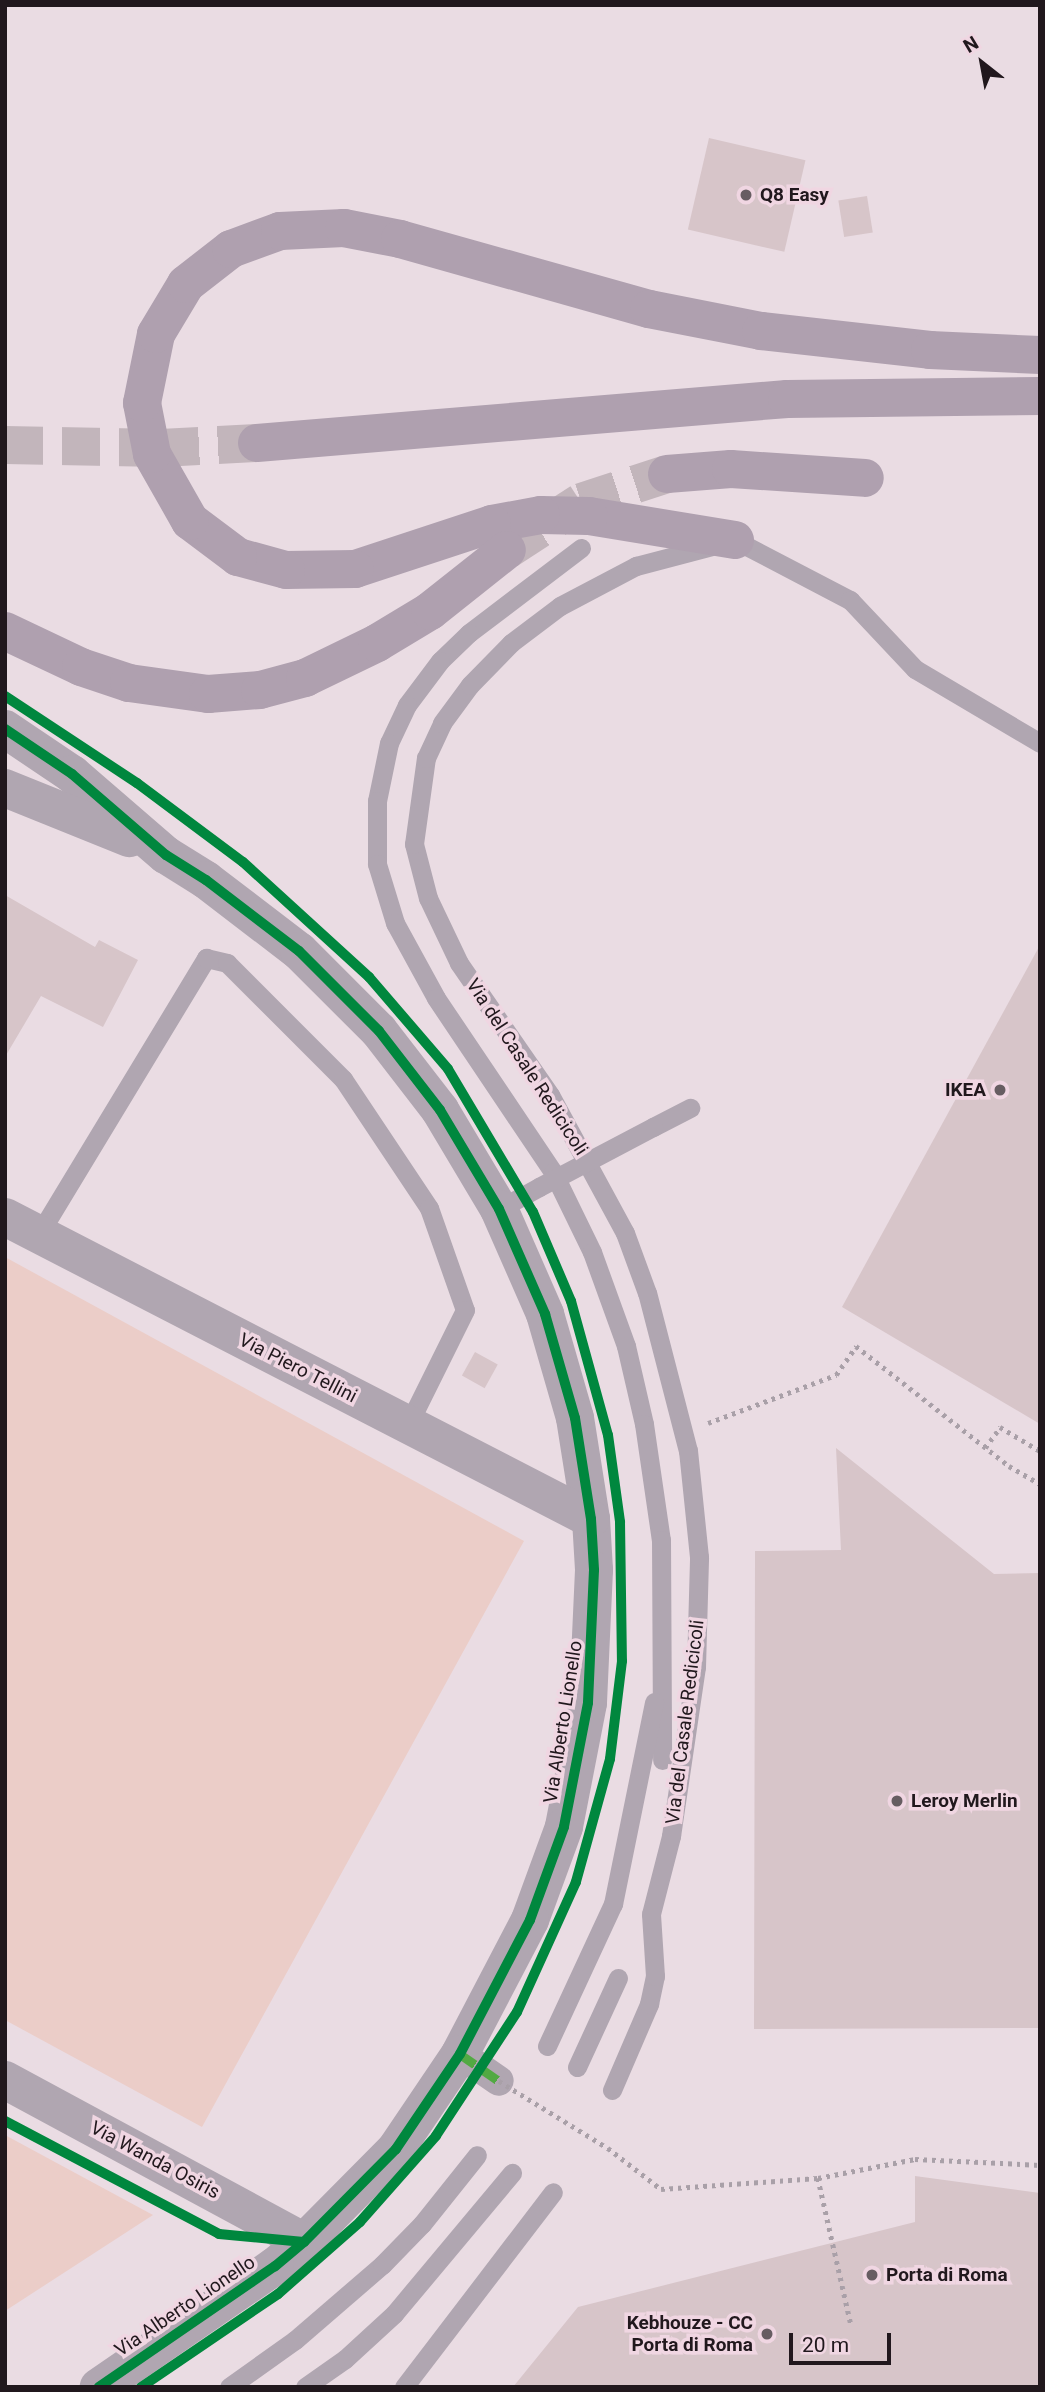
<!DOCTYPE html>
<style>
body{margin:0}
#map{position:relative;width:1045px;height:2392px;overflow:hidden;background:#eadce3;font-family:Roboto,sans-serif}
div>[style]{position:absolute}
.green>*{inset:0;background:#ebcdc8}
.building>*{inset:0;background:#d7c5c9;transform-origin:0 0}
.motorway-tunnel>*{height:38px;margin-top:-19px;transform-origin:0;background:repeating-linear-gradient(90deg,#c2b5bb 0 38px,transparent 0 57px)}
.path>*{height:4.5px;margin-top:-2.25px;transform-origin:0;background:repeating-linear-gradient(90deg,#a9a0a8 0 3.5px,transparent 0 8.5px)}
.service>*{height:19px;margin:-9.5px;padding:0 9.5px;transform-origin:9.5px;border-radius:9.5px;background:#b0a6b1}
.pedestrian>*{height:30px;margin:-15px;padding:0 15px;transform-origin:15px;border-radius:15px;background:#b0a6b1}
.minor>*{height:38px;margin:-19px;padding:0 19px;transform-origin:19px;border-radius:19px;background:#b0a6b1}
.motorway>*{height:38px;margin:-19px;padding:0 19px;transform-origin:19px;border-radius:19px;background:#afa0af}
.path-bridge>*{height:4.5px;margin-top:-2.25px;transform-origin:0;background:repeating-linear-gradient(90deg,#a9a0a8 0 3.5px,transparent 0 8.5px)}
.service-bridge>*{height:19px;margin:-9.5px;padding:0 9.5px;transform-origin:9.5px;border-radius:9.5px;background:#b0a6b1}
.quiet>*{height:9px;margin-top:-4.5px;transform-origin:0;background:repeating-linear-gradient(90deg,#52a943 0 18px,transparent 0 27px)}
.cycleway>*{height:10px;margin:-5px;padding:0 5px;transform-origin:5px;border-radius:5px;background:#00873e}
.dots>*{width:19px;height:19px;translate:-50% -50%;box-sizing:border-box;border:4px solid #f0d6e2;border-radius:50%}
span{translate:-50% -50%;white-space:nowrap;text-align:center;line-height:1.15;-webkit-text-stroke:7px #f0d6e2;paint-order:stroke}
.poi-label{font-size:19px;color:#21181d;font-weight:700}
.left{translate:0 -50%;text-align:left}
.right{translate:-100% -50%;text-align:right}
.street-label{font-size:19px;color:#21181d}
.frame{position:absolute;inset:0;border:7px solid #21181d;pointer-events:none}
.north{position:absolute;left:947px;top:28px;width:70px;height:70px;-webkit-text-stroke:5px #f0d6e2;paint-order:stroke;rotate:329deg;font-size:19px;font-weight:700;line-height:28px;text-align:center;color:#21181d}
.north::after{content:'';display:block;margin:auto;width:24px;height:32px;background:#21181d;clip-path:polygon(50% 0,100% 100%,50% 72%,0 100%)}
.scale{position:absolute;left:789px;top:2333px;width:102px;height:32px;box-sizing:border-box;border:4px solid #21181d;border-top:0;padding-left:9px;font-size:21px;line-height:24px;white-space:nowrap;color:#21181d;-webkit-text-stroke:5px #f0d6e2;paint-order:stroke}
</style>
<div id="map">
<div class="green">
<i style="clip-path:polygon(5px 1257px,524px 1541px,202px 2127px,5px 2020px)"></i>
<i style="clip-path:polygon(5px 2135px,153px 2215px,5px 2311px)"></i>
</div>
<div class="building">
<i style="left:709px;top:138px;width:99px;height:94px;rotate:13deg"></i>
<i style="left:867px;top:196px;width:37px;height:29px;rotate:81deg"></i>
<i style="clip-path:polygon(5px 895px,95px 947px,99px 940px,138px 960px,103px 1027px,41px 996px,5px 1057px)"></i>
<i style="clip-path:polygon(1040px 945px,1040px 1424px,842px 1307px)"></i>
<i style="left:475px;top:1352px;width:26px;height:27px;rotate:29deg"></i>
<i style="clip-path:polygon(836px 1448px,994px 1574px,1040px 1573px,1040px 2028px,754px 2029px,755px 1551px,841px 1550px)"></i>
<i style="clip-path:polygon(915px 2176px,1040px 2193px,1040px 2387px,513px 2387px,578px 2307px,915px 2222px)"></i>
</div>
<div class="motorway-tunnel">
<i style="left:5px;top:445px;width:156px;rotate:1.1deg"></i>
<i style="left:161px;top:448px;width:96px;rotate:-3deg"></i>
<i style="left:507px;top:550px;width:88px;rotate:-33deg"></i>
<i style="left:581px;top:502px;width:90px;rotate:-18deg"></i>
</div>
<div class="path">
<i style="left:708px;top:1423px;width:137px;rotate:-20.6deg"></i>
<i style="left:836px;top:1375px;width:35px;rotate:-55deg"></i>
<i style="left:856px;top:1346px;width:194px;rotate:38.1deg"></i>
<i style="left:1009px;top:1466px;width:36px;rotate:30deg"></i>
<i style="left:985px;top:1448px;width:26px;rotate:-54deg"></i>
<i style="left:1000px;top:1427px;width:47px;rotate:31deg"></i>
<i style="left:608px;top:2148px;width:67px;rotate:37.7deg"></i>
<i style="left:661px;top:2189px;width:157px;rotate:-4deg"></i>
<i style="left:818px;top:2178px;width:99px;rotate:-11.1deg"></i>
<i style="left:915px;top:2159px;width:125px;rotate:2.7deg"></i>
<i style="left:818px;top:2178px;width:150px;rotate:77.3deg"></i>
</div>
<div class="service">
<i style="left:581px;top:548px;width:141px;rotate:142.8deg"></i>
<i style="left:469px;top:633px;width:40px;rotate:136deg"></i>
<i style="left:440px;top:661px;width:55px;rotate:126.9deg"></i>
<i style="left:407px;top:705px;width:42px;rotate:115.3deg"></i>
<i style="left:389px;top:743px;width:59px;rotate:101.7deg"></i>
<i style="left:377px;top:801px;width:63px;rotate:90deg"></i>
<i style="left:377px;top:864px;width:62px;rotate:73deg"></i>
<i style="left:395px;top:923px;width:85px;rotate:61.3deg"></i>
<i style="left:436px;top:998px;width:210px;rotate:56.1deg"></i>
<i style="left:553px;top:1172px;width:89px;rotate:64deg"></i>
<i style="left:592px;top:1252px;width:100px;rotate:70.1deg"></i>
<i style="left:626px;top:1346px;width:80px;rotate:77deg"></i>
<i style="left:644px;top:1424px;width:117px;rotate:81.7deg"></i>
<i style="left:661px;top:1540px;width:220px;rotate:89.7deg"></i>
<i style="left:653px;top:1127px;width:42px;rotate:-27.2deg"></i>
<i style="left:499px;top:1209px;width:46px;rotate:-28.8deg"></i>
<i style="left:39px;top:1234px;width:323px;rotate:-58.8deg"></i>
<i style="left:206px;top:958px;width:22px;rotate:13deg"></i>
<i style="left:227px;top:963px;width:164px;rotate:45deg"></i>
<i style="left:343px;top:1079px;width:155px;rotate:56.3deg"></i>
<i style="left:429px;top:1208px;width:108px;rotate:70.6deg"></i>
<i style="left:465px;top:1310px;width:128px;rotate:116.4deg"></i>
<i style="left:547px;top:2046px;width:157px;rotate:-65.1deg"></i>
<i style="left:613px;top:1904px;width:206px;rotate:-78.5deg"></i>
<i style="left:577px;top:2067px;width:98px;rotate:-65.3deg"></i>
<i style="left:612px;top:2090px;width:94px;rotate:-66.7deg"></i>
<i style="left:649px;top:2004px;width:29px;rotate:-78deg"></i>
<i style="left:655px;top:1976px;width:62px;rotate:-93.7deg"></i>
<i style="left:651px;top:1914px;width:81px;rotate:-75.6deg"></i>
<i style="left:671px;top:1836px;width:171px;rotate:-81.6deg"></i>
<i style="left:696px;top:1667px;width:110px;rotate:-88.4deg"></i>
<i style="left:699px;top:1557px;width:107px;rotate:-95.9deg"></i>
<i style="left:688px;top:1451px;width:163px;rotate:-104.5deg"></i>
<i style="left:647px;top:1293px;width:64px;rotate:-110.1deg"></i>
<i style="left:625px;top:1233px;width:157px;rotate:-118.5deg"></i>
<i style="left:550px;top:1095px;width:160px;rotate:-124.6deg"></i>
<i style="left:459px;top:963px;width:72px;rotate:-115.5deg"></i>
<i style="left:428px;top:898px;width:56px;rotate:-104.5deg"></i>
<i style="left:414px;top:844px;width:87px;rotate:-82.1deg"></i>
<i style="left:426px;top:758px;width:38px;rotate:-65deg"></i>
<i style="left:442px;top:723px;width:47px;rotate:-53.6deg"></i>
<i style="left:470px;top:685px;width:59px;rotate:-45.7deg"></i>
<i style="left:511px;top:643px;width:61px;rotate:-37.1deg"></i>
<i style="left:560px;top:606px;width:86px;rotate:-27.8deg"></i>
<i style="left:636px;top:566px;width:102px;rotate:-14.7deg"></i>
<i style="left:735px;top:540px;width:130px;rotate:27.6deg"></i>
<i style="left:850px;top:600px;width:95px;rotate:46.7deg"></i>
<i style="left:915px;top:669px;width:145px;rotate:30.6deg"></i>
<i style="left:229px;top:2387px;width:81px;rotate:-35.5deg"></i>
<i style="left:295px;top:2340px;width:115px;rotate:-40.8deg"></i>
<i style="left:382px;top:2265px;width:57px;rotate:-45.7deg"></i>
<i style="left:422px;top:2224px;width:88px;rotate:-51.4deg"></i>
<i style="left:305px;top:2387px;width:49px;rotate:-35deg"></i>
<i style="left:345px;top:2359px;width:67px;rotate:-42.6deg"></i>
<i style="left:394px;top:2314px;width:184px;rotate:-50.1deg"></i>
<i style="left:404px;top:2387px;width:245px;rotate:-52.6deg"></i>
</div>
<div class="pedestrian">
<i style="left:460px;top:2054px;width:47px;rotate:34.7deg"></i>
</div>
<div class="minor">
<i style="left:5px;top:729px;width:81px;rotate:33.9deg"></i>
<i style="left:72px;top:774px;width:124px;rotate:40.8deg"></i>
<i style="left:166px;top:855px;width:47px;rotate:32deg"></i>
<i style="left:206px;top:880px;width:117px;rotate:37.4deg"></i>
<i style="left:299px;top:951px;width:113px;rotate:45deg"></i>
<i style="left:379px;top:1031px;width:100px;rotate:52.3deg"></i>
<i style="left:440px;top:1110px;width:115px;rotate:59.2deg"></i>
<i style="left:499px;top:1209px;width:115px;rotate:66.3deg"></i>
<i style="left:545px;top:1314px;width:108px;rotate:73.9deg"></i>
<i style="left:575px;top:1418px;width:102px;rotate:81deg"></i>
<i style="left:591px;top:1519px;width:51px;rotate:86.6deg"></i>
<i style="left:594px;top:1570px;width:133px;rotate:92.6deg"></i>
<i style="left:588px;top:1703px;width:126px;rotate:101deg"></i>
<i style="left:564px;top:1827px;width:99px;rotate:110.1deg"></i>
<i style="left:530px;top:1920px;width:151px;rotate:117.6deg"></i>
<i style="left:460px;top:2054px;width:115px;rotate:124deg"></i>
<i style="left:396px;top:2149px;width:131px;rotate:134.7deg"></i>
<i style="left:304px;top:2242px;width:38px;rotate:140deg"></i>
<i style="left:275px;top:2266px;width:214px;rotate:145.5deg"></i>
<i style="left:5px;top:788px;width:134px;rotate:22deg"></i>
<i style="left:5px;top:1217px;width:659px;rotate:27.26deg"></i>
<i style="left:5px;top:2080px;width:340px;rotate:28.4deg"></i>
</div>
<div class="motorway">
<i style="left:257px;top:443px;width:532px;rotate:-4.75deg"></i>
<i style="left:787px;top:399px;width:253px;rotate:-0.7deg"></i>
<i style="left:667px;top:474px;width:64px;rotate:-4.5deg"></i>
<i style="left:731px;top:469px;width:134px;rotate:3.8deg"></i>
<i style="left:735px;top:540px;width:148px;rotate:-170.7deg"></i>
<i style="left:589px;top:516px;width:48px;rotate:-178.8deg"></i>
<i style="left:541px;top:515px;width:50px;rotate:169.6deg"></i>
<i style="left:492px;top:524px;width:144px;rotate:161.8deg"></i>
<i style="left:355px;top:569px;width:69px;rotate:179.2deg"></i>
<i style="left:286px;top:570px;width:50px;rotate:-164.8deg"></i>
<i style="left:238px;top:557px;width:60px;rotate:-143.1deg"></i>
<i style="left:190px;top:521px;width:77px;rotate:-119.6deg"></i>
<i style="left:152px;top:454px;width:52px;rotate:-101.1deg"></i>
<i style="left:142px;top:403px;width:70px;rotate:-78.5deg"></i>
<i style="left:156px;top:334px;width:58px;rotate:-59deg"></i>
<i style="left:186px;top:284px;width:57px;rotate:-37.9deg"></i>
<i style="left:231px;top:249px;width:52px;rotate:-20.2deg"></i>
<i style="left:280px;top:231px;width:64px;rotate:-2.7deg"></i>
<i style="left:344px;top:228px;width:57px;rotate:11.1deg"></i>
<i style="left:400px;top:239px;width:259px;rotate:15.7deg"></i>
<i style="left:649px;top:309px;width:114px;rotate:11.1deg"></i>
<i style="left:761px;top:331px;width:170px;rotate:6.4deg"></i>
<i style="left:930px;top:350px;width:110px;rotate:2.6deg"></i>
<i style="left:5px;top:631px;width:84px;rotate:25.3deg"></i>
<i style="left:81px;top:667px;width:51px;rotate:18.4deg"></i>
<i style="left:129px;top:683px;width:80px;rotate:7.9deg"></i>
<i style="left:208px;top:694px;width:52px;rotate:-4.4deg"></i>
<i style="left:260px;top:690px;width:47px;rotate:-14.9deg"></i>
<i style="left:305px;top:678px;width:80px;rotate:-25.9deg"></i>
<i style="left:377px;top:643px;width:62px;rotate:-31.1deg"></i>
<i style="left:430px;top:611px;width:98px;rotate:-38.4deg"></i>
</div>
<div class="path-bridge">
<i style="left:499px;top:2081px;width:128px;rotate:31.6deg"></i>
</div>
<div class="service-bridge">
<i style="left:539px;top:1187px;width:129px;rotate:-27.8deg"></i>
</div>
<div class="quiet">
<i style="left:460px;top:2054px;width:47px;rotate:34.7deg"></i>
</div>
<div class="cycleway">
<i style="left:5px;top:696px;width:158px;rotate:33.4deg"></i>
<i style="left:137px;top:783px;width:132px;rotate:36.7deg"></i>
<i style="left:243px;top:862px;width:171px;rotate:42.4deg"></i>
<i style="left:369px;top:977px;width:121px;rotate:49.3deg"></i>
<i style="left:448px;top:1069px;width:166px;rotate:59.3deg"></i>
<i style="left:533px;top:1212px;width:97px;rotate:66.9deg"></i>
<i style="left:571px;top:1301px;width:139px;rotate:74.6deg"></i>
<i style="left:608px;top:1435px;width:88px;rotate:82.1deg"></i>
<i style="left:620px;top:1522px;width:139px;rotate:89.2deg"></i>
<i style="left:622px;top:1661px;width:99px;rotate:97deg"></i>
<i style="left:610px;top:1759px;width:128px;rotate:105.5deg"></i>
<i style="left:576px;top:1882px;width:143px;rotate:114.4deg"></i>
<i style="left:517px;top:2012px;width:148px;rotate:123.2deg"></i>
<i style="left:436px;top:2136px;width:115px;rotate:131.5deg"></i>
<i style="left:360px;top:2222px;width:109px;rotate:138.7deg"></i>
<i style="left:278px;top:2294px;width:166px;rotate:145.8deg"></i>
<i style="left:5px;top:729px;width:81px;rotate:33.9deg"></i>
<i style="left:72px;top:774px;width:124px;rotate:40.8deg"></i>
<i style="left:166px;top:855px;width:47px;rotate:32deg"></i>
<i style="left:206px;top:880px;width:117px;rotate:37.4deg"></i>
<i style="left:299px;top:951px;width:113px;rotate:45deg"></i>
<i style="left:379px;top:1031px;width:100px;rotate:52.3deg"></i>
<i style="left:440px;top:1110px;width:115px;rotate:59.2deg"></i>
<i style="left:499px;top:1209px;width:115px;rotate:66.3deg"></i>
<i style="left:545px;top:1314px;width:108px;rotate:73.9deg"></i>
<i style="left:575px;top:1418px;width:102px;rotate:81deg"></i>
<i style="left:591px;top:1519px;width:51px;rotate:86.6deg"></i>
<i style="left:594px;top:1570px;width:133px;rotate:92.6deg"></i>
<i style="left:588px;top:1703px;width:126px;rotate:101deg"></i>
<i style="left:564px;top:1827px;width:99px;rotate:110.1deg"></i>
<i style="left:530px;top:1920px;width:151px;rotate:117.6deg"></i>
<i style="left:460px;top:2054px;width:115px;rotate:124deg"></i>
<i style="left:396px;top:2149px;width:131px;rotate:134.7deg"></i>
<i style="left:304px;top:2242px;width:38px;rotate:140deg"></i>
<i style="left:275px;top:2266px;width:214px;rotate:145.5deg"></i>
<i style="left:5px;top:2121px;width:242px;rotate:27.8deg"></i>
<i style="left:219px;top:2234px;width:85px;rotate:5.4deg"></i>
</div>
<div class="dots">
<i style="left:746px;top:195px;background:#675d62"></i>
<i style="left:1000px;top:1090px;background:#675d62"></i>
<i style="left:897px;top:1801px;background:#675d62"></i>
<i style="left:872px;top:2275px;background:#675d62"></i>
<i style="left:767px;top:2334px;background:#675d62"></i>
</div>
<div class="poi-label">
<span class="left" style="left:760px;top:195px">Q8 Easy</span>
<span class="right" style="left:986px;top:1090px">IKEA</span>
<span class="left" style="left:911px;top:1801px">Leroy Merlin</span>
<span class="left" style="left:886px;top:2275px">Porta di Roma</span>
<span class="right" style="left:753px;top:2334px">Kebhouze - CC<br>Porta di Roma</span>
</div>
<div class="street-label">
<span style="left:527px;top:1067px;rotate:57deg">Via del Casale Redicicoli</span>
<span style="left:298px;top:1368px;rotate:27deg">Via Piero Tellini</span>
<span style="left:563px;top:1722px;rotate:-81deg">Via Alberto Lionello</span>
<span style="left:685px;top:1722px;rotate:-83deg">Via del Casale Redicicoli</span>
<span style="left:155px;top:2160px;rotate:28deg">Via Wanda Osiris</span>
<span style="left:185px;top:2306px;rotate:-34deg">Via Alberto Lionello</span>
</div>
<div class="frame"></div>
<div class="north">N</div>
<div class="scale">20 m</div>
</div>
